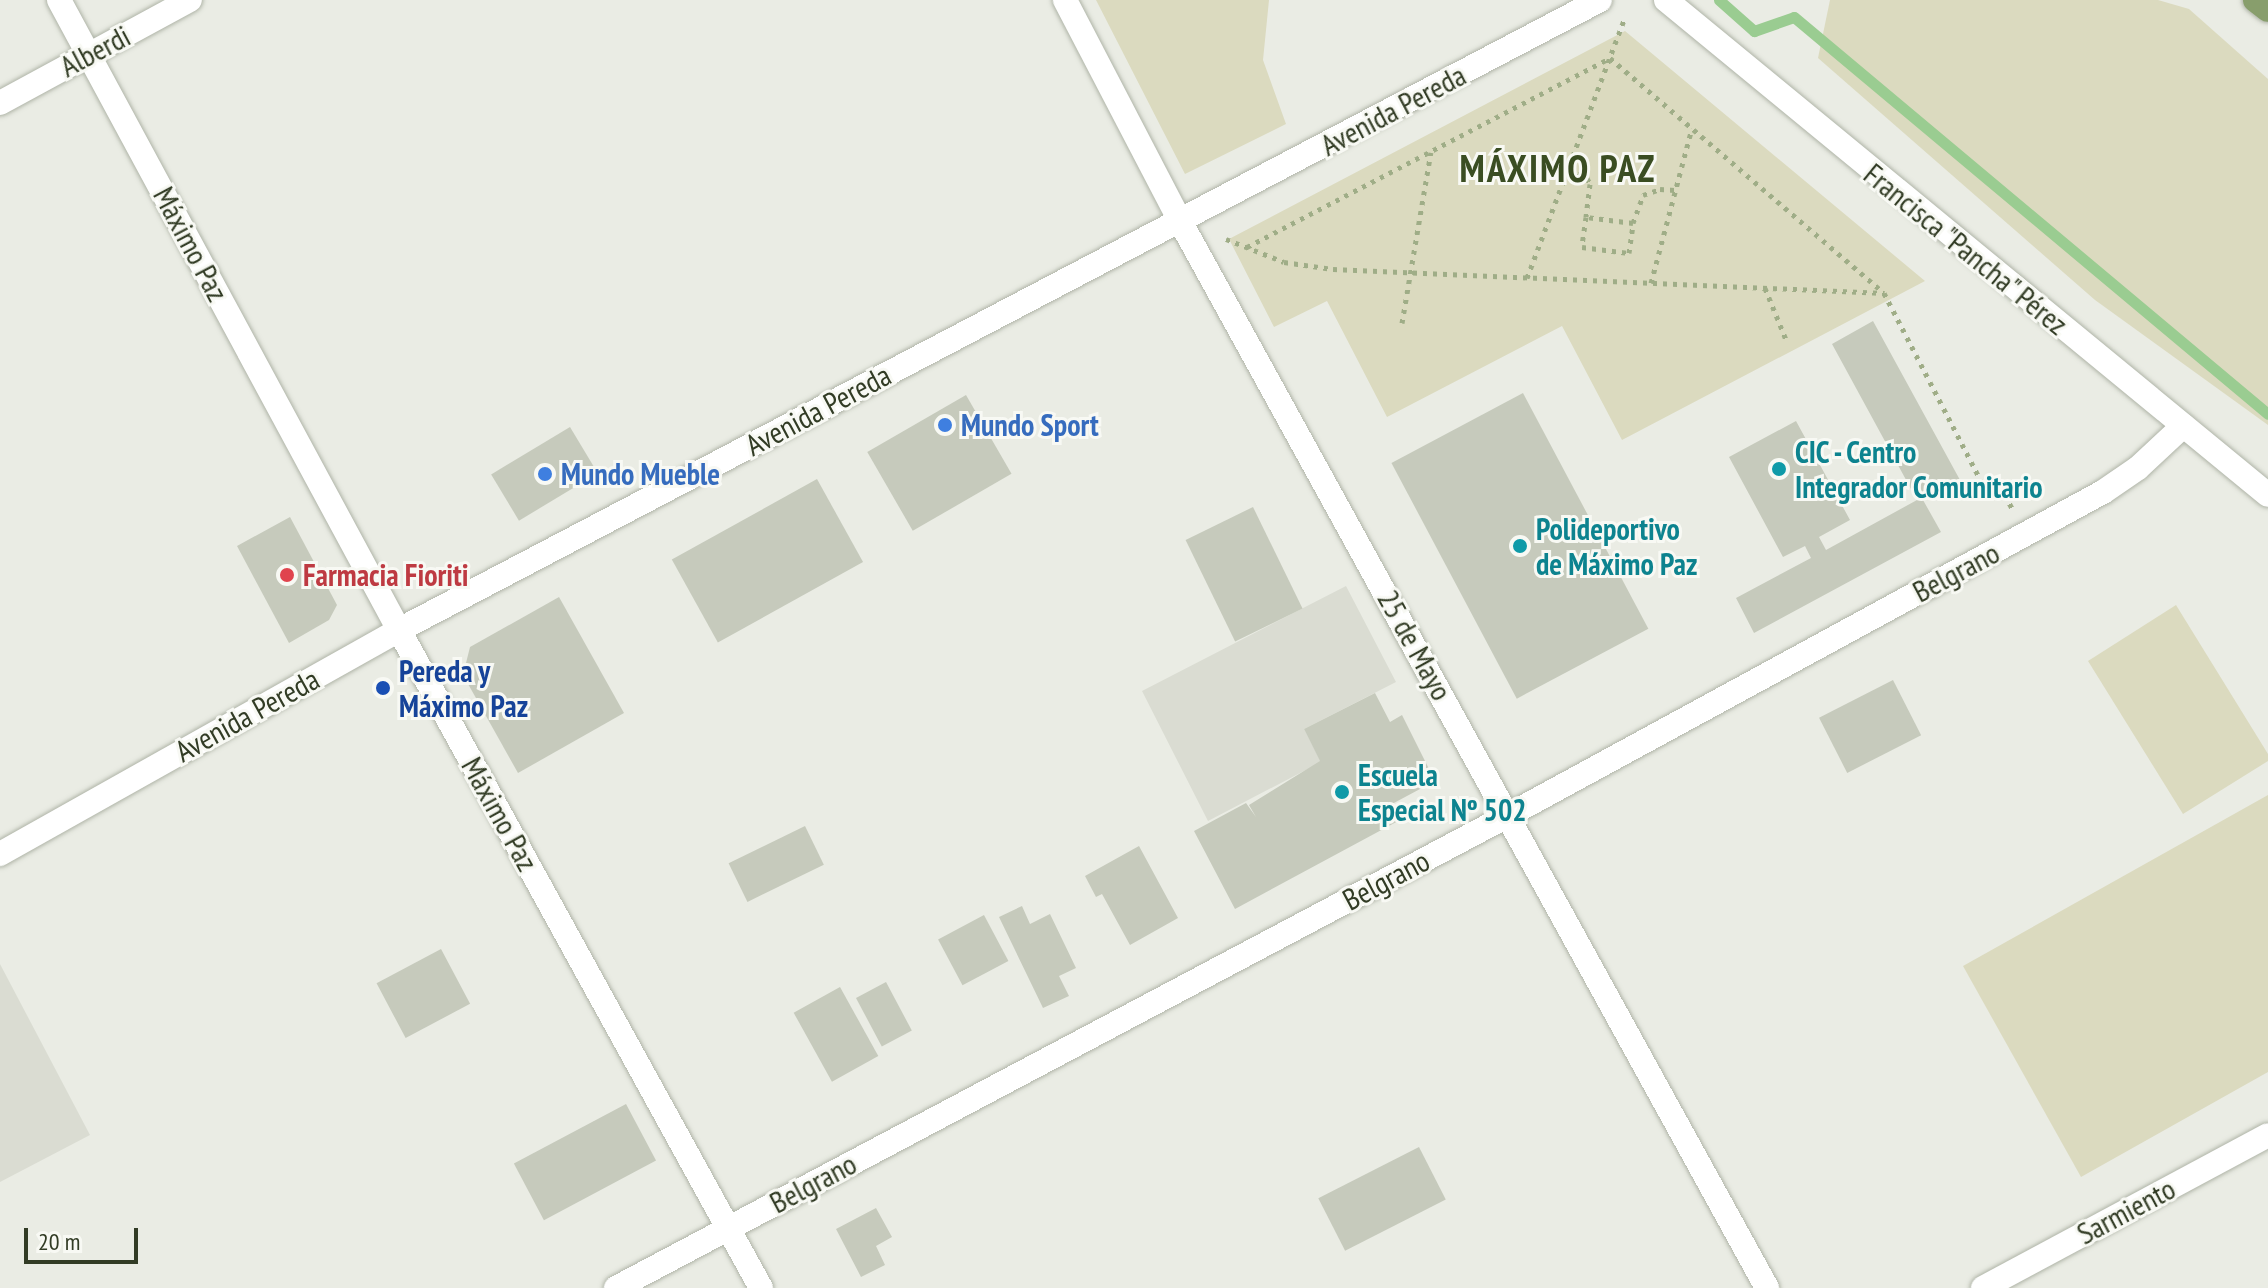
<!DOCTYPE html>
<meta charset="utf-8">
<style>
body{margin:0}
#map{position:relative;width:2268px;height:1288px;overflow:hidden;background:#eaece4;font-family:"PT Sans Narrow",sans-serif}
div>[style]{position:absolute}
.built>*{inset:0;background:#dadcd2}
.green>*{inset:0;background:#dbdabf}
.stream>*{height:11px;margin:-5.5px;padding:0 5.5px;transform-origin:5.5px;border-radius:5.5px;background:#9acc91}
.building>*{inset:0;background:#c6cabc;transform-origin:0 0}
.path>*{height:5px;margin-top:-2.5px;transform-origin:0;background:repeating-linear-gradient(90deg,#9fad87 0 4px,transparent 0 10px)}
.roads{filter:drop-shadow(0 0 2px #afb4a7) drop-shadow(0 0 2px #afb4a7)}
.minor>*{height:24px;margin:-12px;padding:0 12px;transform-origin:12px;border-radius:12px;background:#fff}
.major>*{height:24px;margin:-12px;padding:0 12px;transform-origin:12px;border-radius:12px;background:#889e6c}
.dots>*{width:22px;height:22px;translate:-50% -50%;box-sizing:border-box;border:4px solid #f8f9f4;border-radius:50%}
span{translate:-50% -50%;white-space:nowrap;text-align:center;line-height:1.15;-webkit-text-stroke:6px #f8f9f4;paint-order:stroke}
.street-label{font-size:30px;color:#323c25}
.shop-label{font-size:30px;color:#366cbe;font-weight:700}
.left{translate:0 -50%;text-align:left}
.culture-label{font-size:30px;color:#0d838f;font-weight:700}
.health-label{font-size:30px;color:#be3a42;font-weight:700}
.transit-label{font-size:30px;color:#164399;font-weight:700}
.district-label{font-size:38px;color:#3a4d22;font-weight:700;letter-spacing:2px}
.scale{position:absolute;left:24px;top:1228px;width:114px;height:36px;box-sizing:border-box;border:4px solid #323c25;border-top:0;padding-left:10px;font-size:24px;line-height:28px;white-space:nowrap;color:#323c25;-webkit-text-stroke:6px #f8f9f4;paint-order:stroke}
</style>
<div id="map">
<div class="built">
<i style="clip-path:polygon(1346px 586px,1396px 682px,1304px 729px,1321px 762px,1208px 821px,1142px 691px)"></i>
<i style="clip-path:polygon(0 964px,90px 1135px,0 1182px)"></i>
</div>
<div class="green">
<i style="clip-path:polygon(1096px 0,1269px 0,1263px 60px,1286px 124px,1185px 174px)"></i>
<i style="clip-path:polygon(1830px 0,2158px 0,2189px 9px,2268px 79px,2268px 425px,2095px 300px,1818px 58px)"></i>
<i style="clip-path:polygon(1625px 31px,1925px 281px,1622px 440px,1562px 326px,1387px 417px,1327px 301px,1274px 327px,1229px 239px)"></i>
<i style="clip-path:polygon(2176px 605px,2268px 754px,2268px 761px,2183px 814px,2088px 661px)"></i>
<i style="clip-path:polygon(2268px 795px,2268px 1072px,2081px 1177px,1963px 966px)"></i>
</div>
<div class="stream">
<i style="left:1719px;top:0;width:47px;rotate:41.5deg"></i>
<i style="left:1754px;top:31px;width:42px;rotate:-19.3deg"></i>
<i style="left:1794px;top:17px;width:618px;rotate:39.95deg"></i>
</div>
<div class="building">
<i style="clip-path:polygon(1873px 321px,1960px 480px,1923px 500px,1941px 532px,1754px 633px,1736px 598px,1811px 558px,1805px 546px,1783px 557px,1729px 457px,1796px 421px,1850px 520px,1819px 537px,1826px 550px,1917px 500px,1832px 344px)"></i>
<i style="left:1523px;top:393px;width:267px;height:149px;rotate:62deg"></i>
<i style="left:966px;top:395px;width:91px;height:114px;rotate:60deg"></i>
<i style="left:570px;top:427px;width:54px;height:92px;rotate:59deg"></i>
<i style="left:817px;top:479px;width:95px;height:166px;rotate:61deg"></i>
<i style="left:1253px;top:507px;width:113px;height:75px;rotate:64deg"></i>
<i style="clip-path:polygon(290px 517px,337px 605px,329px 620px,289px 643px,237px 546px)"></i>
<i style="clip-path:polygon(559px 597px,624px 713px,518px 773px,463px 675px,470px 647px)"></i>
<i style="left:1893px;top:680px;width:62px;height:83px;rotate:63deg"></i>
<i style="clip-path:polygon(1375px 693px,1390px 722px,1402px 715px,1435px 781px,1392px 804px,1400px 820px,1235px 909px,1194px 831px,1246px 803px,1256px 817px,1249px 805px,1320px 761px,1304px 729px)"></i>
<i style="left:805px;top:826px;width:43px;height:85px;rotate:64deg"></i>
<i style="clip-path:polygon(1139px 846px,1178px 918px,1130px 945px,1102px 894px,1096px 897px,1085px 876px)"></i>
<i style="clip-path:polygon(1022px 906px,1030px 924px,1050px 914px,1076px 968px,1059px 976px,1069px 996px,1043px 1008px,999px 917px)"></i>
<i style="left:984px;top:915px;width:52px;height:52px;rotate:62deg"></i>
<i style="left:441px;top:949px;width:62px;height:73px;rotate:62deg"></i>
<i style="left:886px;top:982px;width:55px;height:34px;rotate:62deg"></i>
<i style="left:840px;top:987px;width:79px;height:53px;rotate:61deg"></i>
<i style="left:626px;top:1104px;width:64px;height:127px;rotate:62deg"></i>
<i style="left:1419px;top:1147px;width:59px;height:113px;rotate:63deg"></i>
<i style="clip-path:polygon(876px 1208px,892px 1237px,876px 1246px,885px 1265px,861px 1277px,836px 1229px)"></i>
</div>
<div class="path">
<i style="left:1568px;top:170px;width:21px;rotate:23deg"></i>
<i style="left:1587px;top:178px;width:7px;rotate:63deg"></i>
<i style="left:1590px;top:184px;width:33px;rotate:97deg"></i>
<i style="left:1633px;top:223px;width:47px;rotate:-172.7deg"></i>
<i style="left:1586px;top:217px;width:30px;rotate:98deg"></i>
<i style="left:1582px;top:247px;width:47px;rotate:7.3deg"></i>
<i style="left:1629px;top:253px;width:30px;rotate:-82deg"></i>
<i style="left:1633px;top:223px;width:30px;rotate:-70deg"></i>
<i style="left:1643px;top:195px;width:18px;rotate:-19deg"></i>
<i style="left:1660px;top:189px;width:15px;rotate:4deg"></i>
<i style="left:1226px;top:239px;width:62px;rotate:21.6deg"></i>
<i style="left:1284px;top:262px;width:49px;rotate:8.1deg"></i>
<i style="left:1333px;top:269px;width:552px;rotate:2.49deg"></i>
<i style="left:1884px;top:293px;width:212px;rotate:62.7deg"></i>
<i style="left:1981px;top:481px;width:28px;rotate:30deg"></i>
<i style="left:2005px;top:495px;width:15px;rotate:62deg"></i>
<i style="left:1247px;top:247px;width:409px;rotate:-27.5deg"></i>
<i style="left:1610px;top:58px;width:360px;rotate:40.6deg"></i>
<i style="left:1527px;top:278px;width:276px;rotate:-69.4deg"></i>
<i style="left:1651px;top:283px;width:160px;rotate:-75.2deg"></i>
<i style="left:1765px;top:288px;width:58px;rotate:67.8deg"></i>
<i style="left:1402px;top:323px;width:173px;rotate:-80.4deg"></i>
</div>
<div class="roads">
<div class="minor">
<i style="left:59px;top:0;width:716px;rotate:61.65deg"></i>
<i style="left:399px;top:630px;width:751px;rotate:61.18deg"></i>
<i style="left:1065px;top:0;width:249px;rotate:62.5deg"></i>
<i style="left:1180px;top:221px;width:1218px;rotate:61.18deg"></i>
<i style="left:1666px;top:0;width:779px;rotate:39.43deg"></i>
<i style="left:0;top:103px;width:216px;rotate:-28.5deg"></i>
<i style="left:0;top:854px;width:458px;rotate:-29.3deg"></i>
<i style="left:399px;top:630px;width:1356px;rotate:-27.68deg"></i>
<i style="left:616px;top:1288px;width:1011px;rotate:-27.91deg"></i>
<i style="left:1509px;top:815px;width:676px;rotate:-28.54deg"></i>
<i style="left:2103px;top:492px;width:42px;rotate:-34.4deg"></i>
<i style="left:2138px;top:468px;width:62px;rotate:-43deg"></i>
<i style="left:1983px;top:1288px;width:323px;rotate:-28.2deg"></i>
</div>
<div class="major">
<i style="left:2255px;top:0;width:16px;rotate:38deg"></i>
</div>
</div>
<div class="dots">
<i style="left:945px;top:425px;background:#3f7fe0"></i>
<i style="left:1779px;top:469px;background:#0f9aa8"></i>
<i style="left:545px;top:474px;background:#3f7fe0"></i>
<i style="left:1520px;top:546px;background:#0f9aa8"></i>
<i style="left:287px;top:575px;background:#e0444e"></i>
<i style="left:383px;top:688px;background:#1a4fb4"></i>
<i style="left:1342px;top:792px;background:#0f9aa8"></i>
</div>
<div class="street-label">
<span style="left:95px;top:51px;rotate:-28deg">Alberdi</span>
<span style="left:1393px;top:110px;rotate:-28deg">Avenida Pereda</span>
<span style="left:191px;top:244px;rotate:62deg">Máximo Paz</span>
<span style="left:1966px;top:249px;rotate:39deg">Francisca "Pancha" Pérez</span>
<span style="left:818px;top:410px;rotate:-28deg">Avenida Pereda</span>
<span style="left:1956px;top:572px;rotate:-28deg">Belgrano</span>
<span style="left:1415px;top:645px;rotate:61deg">25 de Mayo</span>
<span style="left:247px;top:715px;rotate:-29deg">Avenida Pereda</span>
<span style="left:500px;top:814px;rotate:61deg">Máximo Paz</span>
<span style="left:1386px;top:880px;rotate:-28deg">Belgrano</span>
<span style="left:813px;top:1183px;rotate:-28deg">Belgrano</span>
<span style="left:2126px;top:1211px;rotate:-28deg">Sarmiento</span>
</div>
<div class="shop-label">
<span class="left" style="left:961px;top:425px">Mundo Sport</span>
<span class="left" style="left:561px;top:474px">Mundo Mueble</span>
</div>
<div class="culture-label">
<span class="left" style="left:1795px;top:469px">CIC - Centro<br>Integrador Comunitario</span>
<span class="left" style="left:1536px;top:546px">Polideportivo<br>de Máximo Paz</span>
<span class="left" style="left:1358px;top:792px">Escuela<br>Especial Nº 502</span>
</div>
<div class="health-label">
<span class="left" style="left:303px;top:575px">Farmacia Fioriti</span>
</div>
<div class="transit-label">
<span class="left" style="left:399px;top:688px">Pereda y<br>Máximo Paz</span>
</div>
<div class="district-label">
<span style="left:1558px;top:168px">MÁXIMO PAZ</span>
</div>
<div class="scale">20 m</div>
</div>
